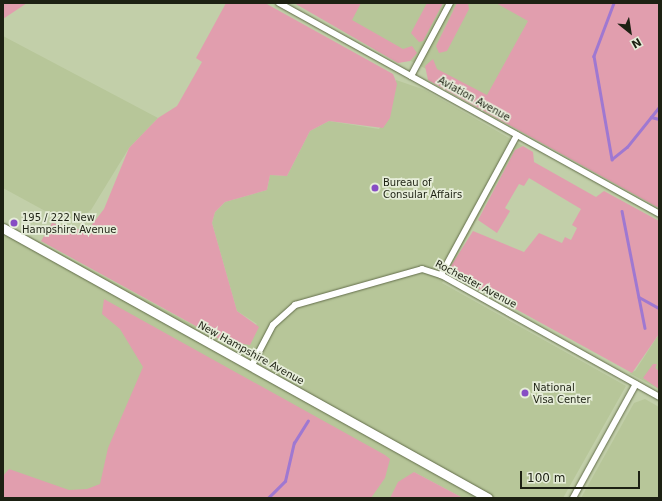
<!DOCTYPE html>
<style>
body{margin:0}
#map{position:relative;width:662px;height:501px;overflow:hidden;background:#c2cfa9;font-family:"DejaVu Sans",sans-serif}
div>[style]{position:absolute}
.built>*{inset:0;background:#b7c699}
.green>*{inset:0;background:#e19eae}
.stream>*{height:2.5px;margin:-1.25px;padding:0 1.25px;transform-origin:1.25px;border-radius:1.25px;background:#9f78d1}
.roads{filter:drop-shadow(0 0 1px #626d4a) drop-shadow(0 0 1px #626d4a)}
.street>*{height:6px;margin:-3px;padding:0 3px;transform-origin:3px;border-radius:3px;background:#fff}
.secondary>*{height:9px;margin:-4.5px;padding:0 4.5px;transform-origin:4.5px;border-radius:4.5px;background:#fff}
.dots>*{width:11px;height:11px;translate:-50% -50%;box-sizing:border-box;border:2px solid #e6edd9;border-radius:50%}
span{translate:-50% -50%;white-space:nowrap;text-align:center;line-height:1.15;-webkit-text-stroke:3.5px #e6edd9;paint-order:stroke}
.street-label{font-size:10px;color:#1d2113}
.poi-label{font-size:10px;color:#1d2113}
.left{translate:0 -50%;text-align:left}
.frame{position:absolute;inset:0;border:4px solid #1d2113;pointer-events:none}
.north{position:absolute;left:610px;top:12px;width:40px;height:40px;-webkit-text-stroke:3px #e6edd9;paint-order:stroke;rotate:150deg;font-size:11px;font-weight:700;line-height:16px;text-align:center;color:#1d2113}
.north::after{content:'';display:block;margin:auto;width:14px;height:18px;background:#1d2113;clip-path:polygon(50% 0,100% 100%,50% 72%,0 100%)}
.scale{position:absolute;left:520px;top:471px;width:120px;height:18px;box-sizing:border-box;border:2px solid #1d2113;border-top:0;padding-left:5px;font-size:12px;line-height:14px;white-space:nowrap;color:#1d2113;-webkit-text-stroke:3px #e6edd9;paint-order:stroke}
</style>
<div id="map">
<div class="built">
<i style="clip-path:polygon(297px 3px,659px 3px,487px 100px)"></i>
<i style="clip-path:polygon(3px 36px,158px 118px,129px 148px,91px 210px,83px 216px,69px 220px,58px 218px,3px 188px)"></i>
<i style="clip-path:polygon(396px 80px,425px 90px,523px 146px,515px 150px,442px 283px,626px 386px,563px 498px,463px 498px,414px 472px,390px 498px,3px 498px,3px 222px,234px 347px,257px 324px,237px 311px,212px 223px,215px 212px,225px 202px,267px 190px,270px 175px,287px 176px,310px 131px,329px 121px,379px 129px,391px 111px)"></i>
<i style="clip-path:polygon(659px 334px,659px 389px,629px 373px,635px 371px)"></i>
<i style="clip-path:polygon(645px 399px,659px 407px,659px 498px,581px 498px,634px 403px)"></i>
</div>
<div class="green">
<i style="clip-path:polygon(3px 3px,27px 3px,3px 19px)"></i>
<i style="clip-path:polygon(226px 3px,265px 3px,393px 74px,397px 84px,390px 118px,383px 128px,329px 121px,310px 131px,287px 176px,270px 175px,267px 190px,225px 202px,215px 212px,212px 223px,237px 311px,259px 327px,250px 345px,237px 343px,234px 347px,41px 241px,52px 223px,87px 231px,104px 209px,129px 148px,158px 118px,177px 106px,202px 62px,196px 58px)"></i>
<i style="clip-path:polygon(294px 3px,361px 3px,352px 20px,403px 49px,412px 46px,417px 53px,410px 61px,398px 63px)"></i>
<i style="clip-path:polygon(427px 3px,443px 3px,423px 41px,419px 42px,411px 33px)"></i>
<i style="clip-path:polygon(457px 3px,468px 3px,469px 9px,447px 51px,439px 53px,436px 46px)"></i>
<i style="clip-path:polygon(496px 3px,659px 3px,659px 208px,428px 80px,425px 66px,433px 59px,437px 69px,487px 95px,528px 21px)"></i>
<i style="clip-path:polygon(523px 146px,533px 152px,534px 162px,596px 197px,604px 191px,659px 221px,659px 334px,632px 373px,452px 274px,451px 266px,473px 231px,524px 252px,539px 233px,562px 243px,565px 237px,571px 240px,577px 228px,572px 225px,581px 209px,529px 178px,524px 186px,519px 184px,505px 208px,510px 211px,497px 233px,478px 220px,515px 150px)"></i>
<i style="clip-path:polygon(104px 299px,385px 455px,390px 459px,385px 478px,371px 498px,3px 498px,3px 476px,9px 469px,69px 490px,87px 489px,100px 484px,108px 448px,143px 367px,120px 329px,102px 314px)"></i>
<i style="clip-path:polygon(653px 364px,657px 364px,655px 368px,659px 371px,659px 389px,643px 378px)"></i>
<i style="clip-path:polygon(414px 472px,463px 498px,390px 498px,398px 482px)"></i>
</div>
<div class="stream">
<i style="left:614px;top:3px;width:57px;rotate:110.7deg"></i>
<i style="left:594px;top:56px;width:105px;rotate:80.1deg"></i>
<i style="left:612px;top:159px;width:19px;rotate:-39deg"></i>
<i style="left:627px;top:147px;width:51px;rotate:-51.3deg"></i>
<i style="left:651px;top:117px;width:8px;rotate:14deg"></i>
<i style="left:622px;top:211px;width:119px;rotate:78.9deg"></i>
<i style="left:639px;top:297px;width:23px;rotate:29deg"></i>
<i style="left:268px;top:498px;width:24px;rotate:-45deg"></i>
<i style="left:285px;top:481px;width:39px;rotate:-77deg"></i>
<i style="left:294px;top:443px;width:26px;rotate:-58deg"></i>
</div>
<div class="roads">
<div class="street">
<i style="left:279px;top:3px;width:435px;rotate:29deg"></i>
<i style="left:411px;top:76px;width:83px;rotate:-61.9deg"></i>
<i style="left:441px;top:275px;width:159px;rotate:-61.5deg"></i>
<i style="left:252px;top:365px;width:45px;rotate:-62.3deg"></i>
<i style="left:273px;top:325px;width:30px;rotate:-42deg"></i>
<i style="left:295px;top:305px;width:132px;rotate:-15.8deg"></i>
<i style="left:422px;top:269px;width:20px;rotate:18deg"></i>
<i style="left:441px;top:275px;width:250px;rotate:29.2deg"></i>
<i style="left:573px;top:498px;width:130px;rotate:-61.1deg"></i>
</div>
<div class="secondary">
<i style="left:3px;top:228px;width:555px;rotate:29.1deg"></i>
</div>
</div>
<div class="dots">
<i style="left:375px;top:188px;background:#874dc4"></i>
<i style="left:14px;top:223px;background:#874dc4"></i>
<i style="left:525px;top:393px;background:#874dc4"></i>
</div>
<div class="street-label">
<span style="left:474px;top:99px;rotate:29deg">Aviation Avenue</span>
<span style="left:476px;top:284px;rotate:28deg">Rochester Avenue</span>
<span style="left:251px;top:353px;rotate:29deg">New Hampshire Avenue</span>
</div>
<div class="poi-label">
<span class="left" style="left:383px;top:188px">Bureau of<br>Consular Affairs</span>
<span class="left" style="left:22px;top:223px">195 / 222 New<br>Hampshire Avenue</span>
<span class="left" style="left:533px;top:393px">National<br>Visa Center</span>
</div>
<div class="frame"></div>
<div class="north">N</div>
<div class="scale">100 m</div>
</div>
